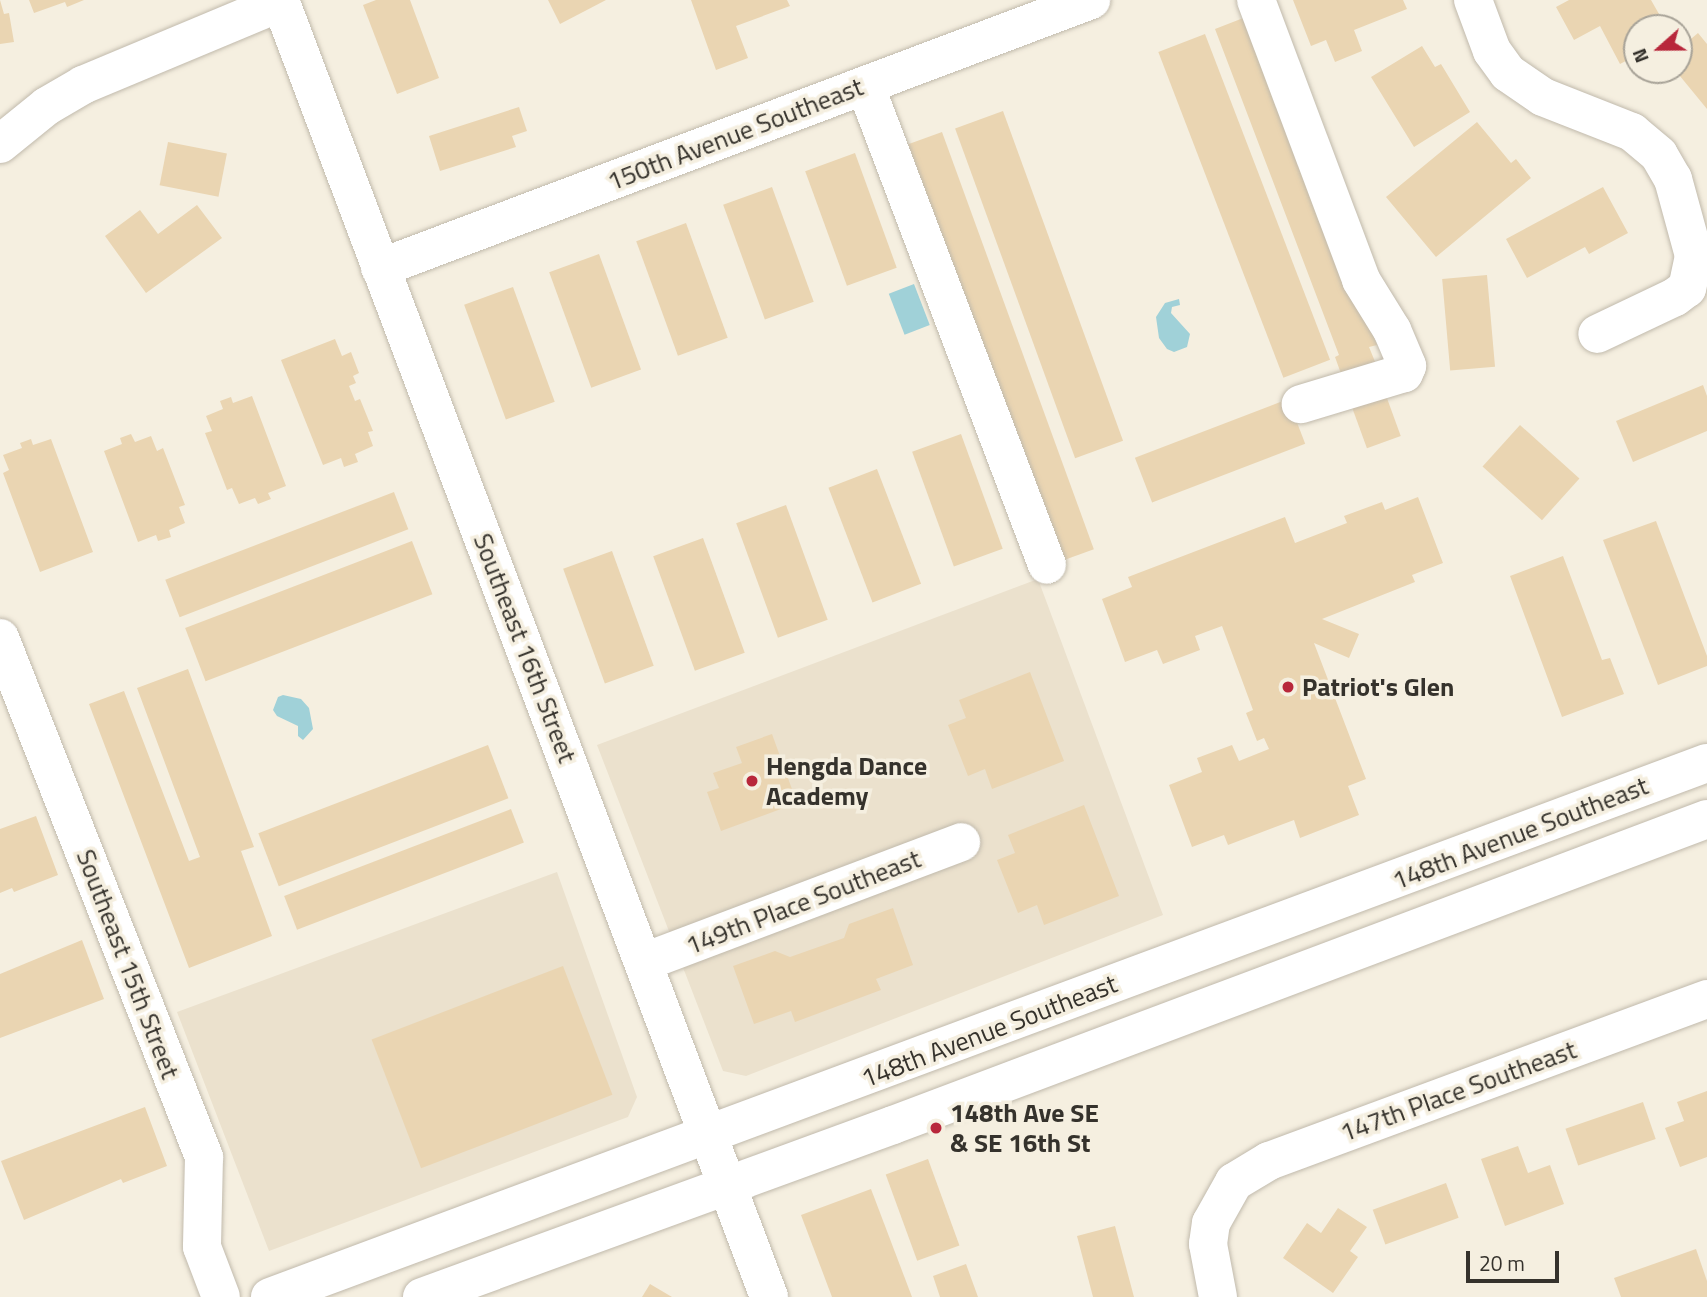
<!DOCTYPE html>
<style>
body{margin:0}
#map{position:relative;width:1707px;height:1297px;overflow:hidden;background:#f5efe0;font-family:"Titillium Web",sans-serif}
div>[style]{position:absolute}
.built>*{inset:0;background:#ebe1cd}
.water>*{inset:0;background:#a0d1d8;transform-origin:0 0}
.building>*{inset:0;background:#ead5b2;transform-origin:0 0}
.roads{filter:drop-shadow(0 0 2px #c1baac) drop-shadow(0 0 2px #c1baac)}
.minor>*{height:38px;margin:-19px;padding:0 19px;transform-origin:19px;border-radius:19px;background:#fff}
.major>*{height:38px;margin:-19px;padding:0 19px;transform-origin:19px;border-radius:19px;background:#fff}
.dots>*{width:19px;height:19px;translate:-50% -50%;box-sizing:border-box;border:4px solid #f5efe0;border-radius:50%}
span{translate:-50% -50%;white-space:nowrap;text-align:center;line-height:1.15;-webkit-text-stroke:7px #f5efe0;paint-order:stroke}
.street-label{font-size:26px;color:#35322c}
.poi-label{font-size:26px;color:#35322c;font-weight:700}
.left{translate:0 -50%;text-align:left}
.north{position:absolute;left:1623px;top:14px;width:70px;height:70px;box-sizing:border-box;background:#f5efe0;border:2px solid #a8a398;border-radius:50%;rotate:249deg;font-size:19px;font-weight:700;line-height:28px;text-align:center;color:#35322c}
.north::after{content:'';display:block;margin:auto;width:24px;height:32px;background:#b8273b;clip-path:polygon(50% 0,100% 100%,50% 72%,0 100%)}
.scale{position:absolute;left:1466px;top:1251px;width:93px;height:32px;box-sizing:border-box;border:4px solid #35322c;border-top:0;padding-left:9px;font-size:21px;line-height:24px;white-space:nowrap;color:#35322c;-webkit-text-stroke:5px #f5efe0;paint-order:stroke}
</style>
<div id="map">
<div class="built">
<i style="clip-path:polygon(1038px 579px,1163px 915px,746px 1076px,723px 1071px,597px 745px)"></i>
<i style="clip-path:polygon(557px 872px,637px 1097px,628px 1117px,269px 1251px,177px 1012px)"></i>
</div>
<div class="water">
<i style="left:914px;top:284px;width:44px;height:27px;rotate:69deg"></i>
<i style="clip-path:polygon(1179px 299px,1180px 305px,1172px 307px,1171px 313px,1190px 334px,1187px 347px,1174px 352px,1167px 349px,1159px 338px,1156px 317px,1165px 303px)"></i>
<i style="clip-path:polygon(283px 695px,301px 699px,309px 708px,313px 729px,303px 740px,298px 736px,298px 726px,277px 716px,273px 710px,278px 697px)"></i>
</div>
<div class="building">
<i style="clip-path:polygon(0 0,4px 14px,9px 13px,14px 42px,0 44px)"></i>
<i style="clip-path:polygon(29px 0,84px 0,67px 7px,65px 2px,34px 13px)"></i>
<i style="clip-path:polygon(376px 0,410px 0,439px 78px,397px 94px,363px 5px)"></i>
<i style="clip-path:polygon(548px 0,606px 0,560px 24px)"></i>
<i style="clip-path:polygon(691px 0,787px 0,790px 6px,736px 26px,748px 58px,716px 70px)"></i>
<i style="clip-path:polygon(1293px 0,1403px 0,1407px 9px,1354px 30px,1362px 51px,1335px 62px,1326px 40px,1311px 46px)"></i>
<i style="clip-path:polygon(1569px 0,1651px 0,1667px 28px,1637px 28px,1637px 55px,1620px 64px,1600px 26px,1574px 40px,1556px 7px)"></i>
<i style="clip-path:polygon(1251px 15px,1377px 345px,1369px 347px,1378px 369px,1344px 382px,1335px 357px,1339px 355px,1215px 29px)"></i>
<i style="clip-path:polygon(1698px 33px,1707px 44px,1707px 109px,1675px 70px,1679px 70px,1679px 49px)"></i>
<i style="left:1205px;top:34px;width:349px;height:50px;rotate:69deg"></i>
<i style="clip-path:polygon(1422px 46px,1435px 67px,1441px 64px,1470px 112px,1414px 147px,1371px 77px)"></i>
<i style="clip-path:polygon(519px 107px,527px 131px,512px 136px,516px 147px,440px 171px,429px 136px)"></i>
<i style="left:1003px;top:111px;width:351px;height:51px;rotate:70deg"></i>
<i style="clip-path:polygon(1477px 122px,1511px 163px,1516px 159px,1531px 178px,1436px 257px,1386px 197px)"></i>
<i style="left:942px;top:132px;width:444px;height:36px;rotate:70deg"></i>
<i style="left:168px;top:142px;width:60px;height:44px;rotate:11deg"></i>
<i style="left:855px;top:153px;width:122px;height:53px;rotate:70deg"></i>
<i style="left:772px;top:187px;width:122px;height:52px;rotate:70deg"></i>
<i style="clip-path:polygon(1603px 187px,1628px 233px,1589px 254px,1585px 247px,1527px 278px,1506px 239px)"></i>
<i style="clip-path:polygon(197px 205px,222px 238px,146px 293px,105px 236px,140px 210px,158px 234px)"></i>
<i style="left:686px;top:223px;width:122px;height:53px;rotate:70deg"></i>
<i style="left:599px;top:254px;width:123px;height:53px;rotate:70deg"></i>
<i style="left:1487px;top:275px;width:92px;height:45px;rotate:85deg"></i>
<i style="left:513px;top:287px;width:122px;height:52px;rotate:70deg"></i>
<i style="clip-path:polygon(335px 339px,342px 356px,351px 352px,359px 373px,353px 376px,356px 383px,349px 386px,355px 401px,360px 399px,373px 431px,368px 432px,373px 446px,355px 454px,358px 462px,344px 467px,341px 458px,323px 465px,281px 360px)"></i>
<i style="clip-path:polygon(1703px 385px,1707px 396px,1707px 431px,1633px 462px,1616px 421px)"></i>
<i style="left:1384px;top:390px;width:49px;height:36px;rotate:70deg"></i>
<i style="clip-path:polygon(252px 396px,286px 486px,268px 493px,271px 499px,258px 504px,255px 498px,239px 504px,232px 488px,227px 490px,205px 433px,212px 431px,206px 416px,223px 409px,220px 401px,231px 397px,233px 403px)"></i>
<i style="left:1288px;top:399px;width:48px;height:164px;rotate:69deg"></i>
<i style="left:1520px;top:425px;width:80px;height:56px;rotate:42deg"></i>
<i style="clip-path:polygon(131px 434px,135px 442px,151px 436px,157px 451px,163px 448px,185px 505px,179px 507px,185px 523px,169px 530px,171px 537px,158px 541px,156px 535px,138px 542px,104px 451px,122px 444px,120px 438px)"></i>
<i style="left:961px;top:434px;width:122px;height:52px;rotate:70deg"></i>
<i style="clip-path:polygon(31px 439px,33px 445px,51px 439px,93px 552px,40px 572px,3px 473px,9px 470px,3px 455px,22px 448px,20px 443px)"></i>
<i style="left:877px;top:469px;width:123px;height:52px;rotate:69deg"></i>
<i style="left:394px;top:492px;width:40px;height:245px;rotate:69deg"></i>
<i style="clip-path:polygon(1418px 497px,1443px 563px,1412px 575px,1415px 582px,1322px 619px,1359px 634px,1349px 658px,1314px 643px,1366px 779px,1348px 786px,1359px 815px,1300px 838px,1294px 820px,1228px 845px,1224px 835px,1192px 847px,1169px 785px,1202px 772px,1197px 758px,1232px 745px,1239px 761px,1269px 749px,1264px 738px,1257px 741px,1246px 713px,1253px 710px,1222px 626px,1195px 636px,1200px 650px,1163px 664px,1157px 650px,1125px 662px,1102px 599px,1132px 587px,1128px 577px,1285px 517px,1295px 543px,1347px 523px,1344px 516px,1382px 502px,1385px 510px)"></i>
<i style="left:786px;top:505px;width:122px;height:53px;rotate:70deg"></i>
<i style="clip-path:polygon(1656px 521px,1707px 656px,1707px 666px,1658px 685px,1603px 540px)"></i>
<i style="left:703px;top:538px;width:122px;height:53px;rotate:70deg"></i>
<i style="left:412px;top:541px;width:57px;height:243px;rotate:69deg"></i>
<i style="left:612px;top:551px;width:122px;height:52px;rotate:70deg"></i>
<i style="clip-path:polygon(1563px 556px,1602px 660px,1610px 658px,1624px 694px,1562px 717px,1510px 576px)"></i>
<i style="clip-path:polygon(188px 669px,254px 847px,241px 851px,272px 936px,189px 968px,89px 704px,124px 691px,189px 861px,200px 857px,137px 688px)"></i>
<i style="clip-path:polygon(1030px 672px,1064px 761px,992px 789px,985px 769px,968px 776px,948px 725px,966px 718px,959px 700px)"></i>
<i style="clip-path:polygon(772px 734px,797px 803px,721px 831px,707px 792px,719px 788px,713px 773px,742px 763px,736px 747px)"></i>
<i style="left:488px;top:745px;width:57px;height:246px;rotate:69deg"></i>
<i style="clip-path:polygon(1084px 805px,1119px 896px,1044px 925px,1037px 905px,1018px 913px,997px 860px,1015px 853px,1008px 835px)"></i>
<i style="left:511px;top:809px;width:36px;height:243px;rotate:69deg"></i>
<i style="clip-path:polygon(36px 816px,58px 875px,14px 892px,12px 888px,0 893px,0 829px)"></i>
<i style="clip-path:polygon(893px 908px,913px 965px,876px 979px,881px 990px,795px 1022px,791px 1011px,754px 1024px,733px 966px,775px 951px,790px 957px,844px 938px,849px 924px)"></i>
<i style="clip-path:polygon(82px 940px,104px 999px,0 1038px,0 974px)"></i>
<i style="left:563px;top:966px;width:138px;height:205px;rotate:69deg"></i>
<i style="clip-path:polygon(1707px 1091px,1707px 1157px,1680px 1167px,1665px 1128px,1684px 1121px,1677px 1102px)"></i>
<i style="left:1643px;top:1102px;width:39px;height:82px;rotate:71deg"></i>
<i style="clip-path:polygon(145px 1107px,167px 1166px,123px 1183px,121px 1179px,24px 1220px,1px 1161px)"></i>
<i style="clip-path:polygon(1518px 1146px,1528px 1173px,1550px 1165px,1564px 1204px,1505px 1226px,1481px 1159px)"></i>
<i style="left:928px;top:1159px;width:92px;height:45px;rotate:70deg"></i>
<i style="left:1446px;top:1183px;width:37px;height:78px;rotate:70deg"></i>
<i style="clip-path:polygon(871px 1189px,912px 1297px,832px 1297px,801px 1215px)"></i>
<i style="clip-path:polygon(1338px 1208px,1367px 1227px,1350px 1251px,1358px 1257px,1333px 1293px,1283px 1258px,1307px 1223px,1321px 1233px)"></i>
<i style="clip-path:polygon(1115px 1226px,1134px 1297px,1093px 1297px,1077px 1236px)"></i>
<i style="clip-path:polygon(1696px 1249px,1707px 1281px,1707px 1297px,1621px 1297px,1614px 1278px)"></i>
<i style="clip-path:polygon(966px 1264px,978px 1297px,940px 1297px,933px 1276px)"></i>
<i style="clip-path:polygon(650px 1284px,672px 1297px,642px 1297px)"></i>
</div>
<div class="roads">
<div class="minor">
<i style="left:280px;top:0;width:1386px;rotate:69.34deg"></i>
<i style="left:1256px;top:0;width:299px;rotate:69.4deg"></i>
<i style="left:1361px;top:280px;width:59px;rotate:58.2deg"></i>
<i style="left:1392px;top:330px;width:39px;rotate:67deg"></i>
<i style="left:1407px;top:366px;width:8px;rotate:113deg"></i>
<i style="left:1404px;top:373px;width:108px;rotate:163.2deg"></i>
<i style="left:1473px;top:0;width:54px;rotate:69.6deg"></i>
<i style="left:1492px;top:51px;width:27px;rotate:54deg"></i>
<i style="left:1508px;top:73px;width:42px;rotate:34.4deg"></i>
<i style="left:1543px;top:97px;width:96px;rotate:21.5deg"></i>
<i style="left:1632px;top:132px;width:35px;rotate:40deg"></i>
<i style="left:1659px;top:155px;width:28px;rotate:60deg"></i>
<i style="left:1673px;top:179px;width:80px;rotate:74.7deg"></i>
<i style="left:1694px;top:256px;width:33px;rotate:102deg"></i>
<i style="left:1687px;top:288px;width:15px;rotate:143deg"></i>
<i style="left:1675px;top:297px;width:86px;rotate:154.6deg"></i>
<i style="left:865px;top:85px;width:513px;rotate:69.23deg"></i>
<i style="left:0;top:144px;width:60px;rotate:-39deg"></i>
<i style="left:47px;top:106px;width:42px;rotate:-30.3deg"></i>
<i style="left:83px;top:85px;width:215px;rotate:-22.7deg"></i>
<i style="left:380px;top:268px;width:760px;rotate:-20.65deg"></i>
<i style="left:0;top:638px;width:558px;rotate:68.54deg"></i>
<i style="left:204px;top:1157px;width:90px;rotate:91.3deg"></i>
<i style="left:202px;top:1247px;width:53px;rotate:69.2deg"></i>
<i style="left:644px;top:962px;width:339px;rotate:-20.7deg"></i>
<i style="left:1218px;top:1297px;width:54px;rotate:-100.7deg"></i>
<i style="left:1208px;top:1244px;width:21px;rotate:-82deg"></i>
<i style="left:1211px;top:1223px;width:47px;rotate:-60.7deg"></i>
<i style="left:1234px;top:1182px;width:41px;rotate:-31deg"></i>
<i style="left:1269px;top:1161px;width:467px;rotate:-20.3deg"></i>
</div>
<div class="major">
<i style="left:270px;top:1297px;width:1533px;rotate:-20.39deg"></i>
<i style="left:422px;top:1297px;width:501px;rotate:-20.06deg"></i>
<i style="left:893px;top:1125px;width:870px;rotate:-20.6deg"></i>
</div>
</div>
<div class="dots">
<i style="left:1288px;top:687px;background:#b8273b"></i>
<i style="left:752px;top:781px;background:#b8273b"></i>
<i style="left:936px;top:1128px;background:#b8273b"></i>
</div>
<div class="street-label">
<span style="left:735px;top:134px;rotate:-21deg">150th Avenue Southeast</span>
<span style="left:525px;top:648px;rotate:69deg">Southeast 16th Street</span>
<span style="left:1520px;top:833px;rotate:-21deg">148th Avenue Southeast</span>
<span style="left:803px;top:902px;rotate:-21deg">149th Place Southeast</span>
<span style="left:128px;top:964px;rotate:69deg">Southeast 15th Street</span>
<span style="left:989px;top:1031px;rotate:-21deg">148th Avenue Southeast</span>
<span style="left:1458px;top:1091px;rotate:-20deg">147th Place Southeast</span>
</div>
<div class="poi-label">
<span class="left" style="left:1302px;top:687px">Patriot's Glen</span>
<span class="left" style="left:766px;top:781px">Hengda Dance<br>Academy</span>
<span class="left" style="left:950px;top:1128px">148th Ave SE<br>&amp; SE 16th St</span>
</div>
<div class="north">N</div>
<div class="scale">20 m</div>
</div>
